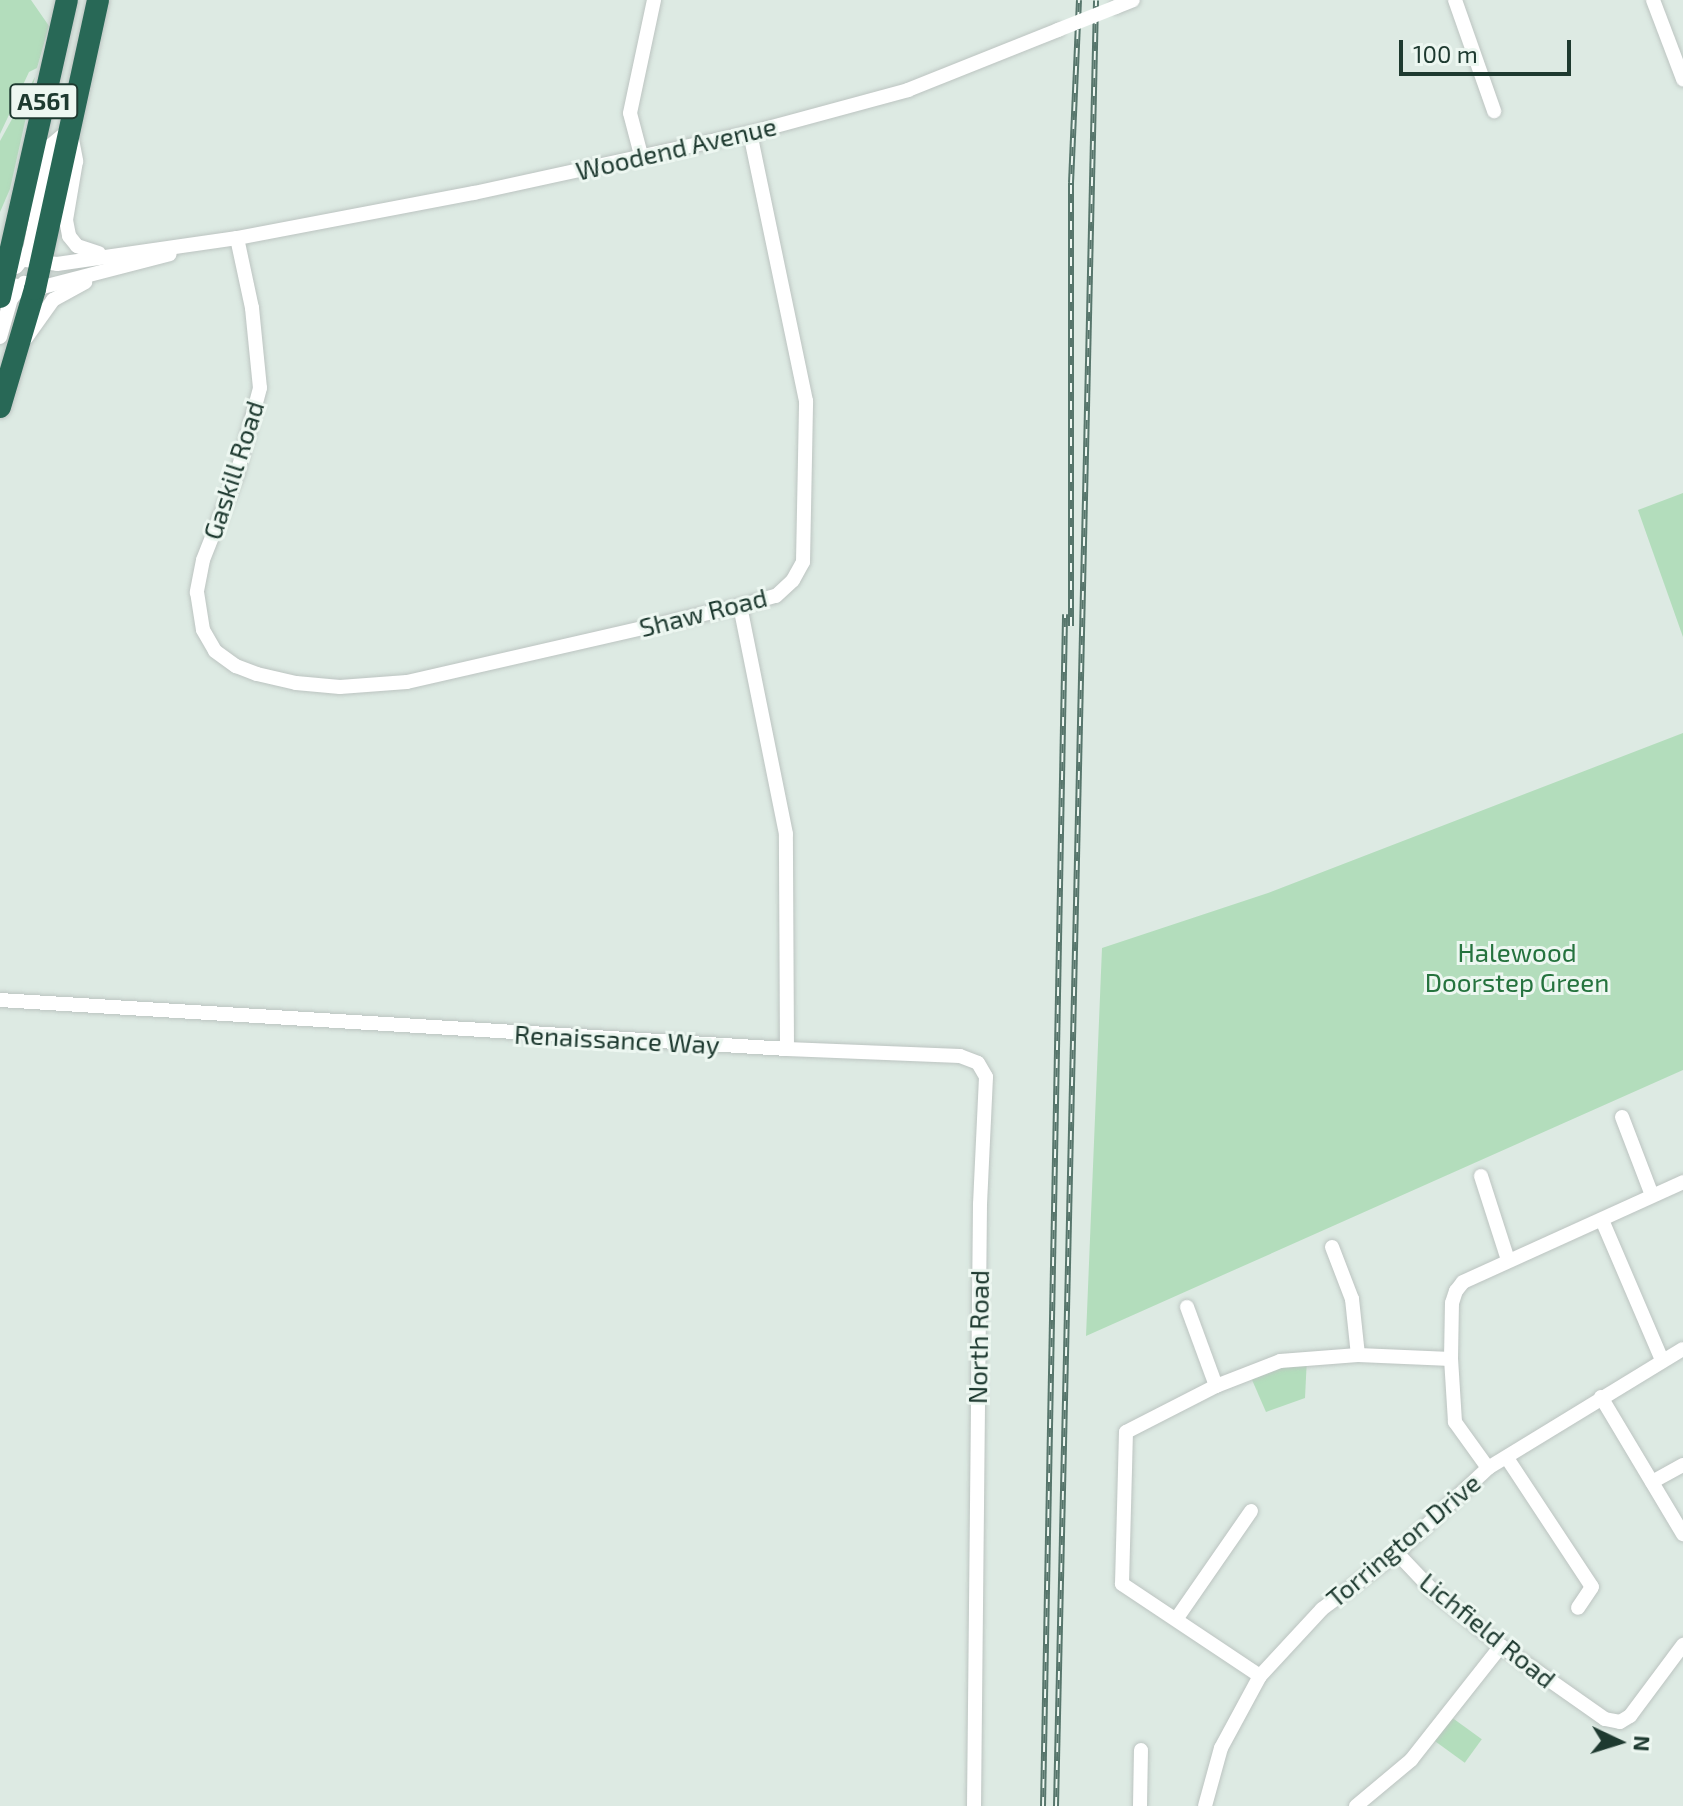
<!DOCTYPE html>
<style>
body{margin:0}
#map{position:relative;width:1683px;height:1806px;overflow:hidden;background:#ddeae3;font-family:"Exo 2",sans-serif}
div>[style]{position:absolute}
.green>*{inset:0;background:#b3ddbc;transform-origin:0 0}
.roads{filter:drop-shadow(0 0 2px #bcc4c1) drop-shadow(0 0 2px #bcc4c1)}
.minor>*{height:14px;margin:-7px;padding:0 7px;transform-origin:7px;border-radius:7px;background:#fff}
.highway>*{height:22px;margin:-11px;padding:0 11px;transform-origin:11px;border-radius:11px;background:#286856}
.rail>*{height:6px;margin-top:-3px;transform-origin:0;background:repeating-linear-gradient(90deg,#edf7f1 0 9px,#57766c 0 18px);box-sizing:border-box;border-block:2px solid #57766c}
.minor-bridge>*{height:14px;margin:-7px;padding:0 7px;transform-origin:7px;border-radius:7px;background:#fff}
span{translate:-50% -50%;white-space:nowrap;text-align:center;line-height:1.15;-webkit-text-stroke:6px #edf7f1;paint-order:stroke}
.shield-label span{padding:2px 6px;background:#edf7f1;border:2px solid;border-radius:6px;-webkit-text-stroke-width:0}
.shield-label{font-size:24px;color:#1e3a30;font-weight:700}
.street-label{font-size:26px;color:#1e3a30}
.park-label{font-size:26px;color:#25733e}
.north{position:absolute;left:1579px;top:1702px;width:80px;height:80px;-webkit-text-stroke:6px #edf7f1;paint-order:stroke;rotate:94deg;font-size:22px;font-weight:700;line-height:32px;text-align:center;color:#1e3a30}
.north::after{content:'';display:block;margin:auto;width:28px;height:36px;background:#1e3a30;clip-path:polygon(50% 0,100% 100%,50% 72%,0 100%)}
.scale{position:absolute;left:1399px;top:40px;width:172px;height:36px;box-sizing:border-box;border:4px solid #1e3a30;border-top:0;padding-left:10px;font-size:24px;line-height:28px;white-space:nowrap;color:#1e3a30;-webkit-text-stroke:6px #edf7f1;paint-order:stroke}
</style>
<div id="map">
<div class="green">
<i style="clip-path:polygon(0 0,31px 0,49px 26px,37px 68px,29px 72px,0 134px)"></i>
<i style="clip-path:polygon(35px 77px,10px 189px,0 212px,0 141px)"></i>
<i style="clip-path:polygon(1683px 493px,1683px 637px,1638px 510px)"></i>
<i style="clip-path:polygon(1683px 733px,1683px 1070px,1086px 1336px,1102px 948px,1268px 893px)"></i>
<i style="clip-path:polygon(1307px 1357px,1305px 1398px,1266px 1412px,1249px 1373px)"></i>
<i style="left:1447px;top:1714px;width:43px;height:29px;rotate:36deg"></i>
</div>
<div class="roads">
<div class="minor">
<i style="left:1455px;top:0;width:118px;rotate:70.6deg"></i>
<i style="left:1653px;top:0;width:85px;rotate:69.2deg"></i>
<i style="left:1116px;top:7px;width:18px;rotate:-22deg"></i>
<i style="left:641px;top:155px;width:43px;rotate:-104.7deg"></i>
<i style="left:630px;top:113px;width:116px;rotate:-78deg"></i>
<i style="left:237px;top:238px;width:72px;rotate:77.9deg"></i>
<i style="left:252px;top:308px;width:80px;rotate:84.3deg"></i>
<i style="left:260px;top:388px;width:89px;rotate:105deg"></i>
<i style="left:237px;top:474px;width:92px;rotate:111.6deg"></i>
<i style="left:203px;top:560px;width:33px;rotate:101deg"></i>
<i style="left:197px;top:592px;width:38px;rotate:81deg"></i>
<i style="left:203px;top:630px;width:24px;rotate:60deg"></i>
<i style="left:215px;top:651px;width:26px;rotate:36deg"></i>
<i style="left:236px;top:666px;width:22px;rotate:21deg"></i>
<i style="left:257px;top:674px;width:40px;rotate:13deg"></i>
<i style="left:296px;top:683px;width:44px;rotate:5.2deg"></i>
<i style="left:340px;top:687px;width:67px;rotate:-4.3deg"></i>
<i style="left:407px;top:682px;width:342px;rotate:-12.9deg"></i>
<i style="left:740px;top:606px;width:37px;rotate:-16deg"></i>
<i style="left:776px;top:596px;width:23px;rotate:-43deg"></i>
<i style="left:793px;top:580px;width:21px;rotate:-61deg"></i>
<i style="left:803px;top:562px;width:161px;rotate:-88.9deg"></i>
<i style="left:806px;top:401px;width:274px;rotate:-101.8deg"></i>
<i style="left:1px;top:257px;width:56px;rotate:7.1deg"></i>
<i style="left:57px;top:264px;width:182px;rotate:-8.2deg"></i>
<i style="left:237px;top:238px;width:241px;rotate:-10.8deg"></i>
<i style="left:474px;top:193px;width:282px;rotate:-12.3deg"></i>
<i style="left:750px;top:133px;width:164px;rotate:-15.2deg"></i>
<i style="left:908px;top:90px;width:162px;rotate:-21.8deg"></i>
<i style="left:16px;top:267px;width:23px;rotate:-52deg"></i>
<i style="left:30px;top:249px;width:105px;rotate:-79deg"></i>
<i style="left:50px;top:146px;width:26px;rotate:-40deg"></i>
<i style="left:70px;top:129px;width:33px;rotate:79deg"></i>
<i style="left:76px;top:161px;width:60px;rotate:99.6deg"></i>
<i style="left:66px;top:220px;width:16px;rotate:79deg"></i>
<i style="left:69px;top:236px;width:13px;rotate:51deg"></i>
<i style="left:77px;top:246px;width:23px;rotate:18deg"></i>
<i style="left:0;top:283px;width:36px;rotate:10deg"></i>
<i style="left:35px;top:289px;width:139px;rotate:-14.5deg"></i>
<i style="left:0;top:337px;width:40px;rotate:-74deg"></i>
<i style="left:11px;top:299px;width:21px;rotate:-51deg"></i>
<i style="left:26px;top:338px;width:47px;rotate:-54.6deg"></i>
<i style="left:53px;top:300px;width:37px;rotate:-29deg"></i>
<i style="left:0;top:1000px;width:789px;rotate:3.56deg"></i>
<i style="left:787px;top:1049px;width:215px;rotate:-90.3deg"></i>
<i style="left:786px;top:834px;width:233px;rotate:-101.4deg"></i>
<i style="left:787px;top:1049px;width:173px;rotate:2.3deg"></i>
<i style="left:960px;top:1056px;width:19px;rotate:21deg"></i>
<i style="left:978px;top:1063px;width:16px;rotate:60deg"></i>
<i style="left:986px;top:1077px;width:127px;rotate:92.7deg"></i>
<i style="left:980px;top:1204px;width:602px;rotate:90.57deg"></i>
<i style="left:1622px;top:1117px;width:84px;rotate:69deg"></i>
<i style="left:1481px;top:1176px;width:88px;rotate:72.2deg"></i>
<i style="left:1602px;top:1220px;width:152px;rotate:66.8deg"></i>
<i style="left:1332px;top:1247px;width:56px;rotate:69deg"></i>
<i style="left:1352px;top:1299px;width:56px;rotate:83.9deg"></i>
<i style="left:1187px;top:1307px;width:84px;rotate:69.8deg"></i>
<i style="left:1601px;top:1397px;width:160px;rotate:59.1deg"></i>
<i style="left:1507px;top:1458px;width:154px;rotate:56.6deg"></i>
<i style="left:1592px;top:1587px;width:25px;rotate:124deg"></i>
<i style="left:1488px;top:1468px;width:57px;rotate:-125.7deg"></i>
<i style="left:1455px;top:1422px;width:63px;rotate:-93.6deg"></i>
<i style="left:1451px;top:1359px;width:56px;rotate:-89deg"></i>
<i style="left:1452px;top:1303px;width:13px;rotate:-72deg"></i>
<i style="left:1456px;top:1291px;width:11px;rotate:-52deg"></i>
<i style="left:1463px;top:1282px;width:242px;rotate:-24.4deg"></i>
<i style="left:1652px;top:1482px;width:35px;rotate:-29deg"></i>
<i style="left:1397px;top:1553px;width:54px;rotate:46.5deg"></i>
<i style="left:1434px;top:1592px;width:86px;rotate:38.9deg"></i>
<i style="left:1501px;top:1646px;width:127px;rotate:35.1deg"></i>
<i style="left:1605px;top:1719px;width:15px;rotate:11deg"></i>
<i style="left:1620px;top:1722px;width:12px;rotate:-31deg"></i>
<i style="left:1630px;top:1716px;width:89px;rotate:-53.3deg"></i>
<i style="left:1177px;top:1618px;width:130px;rotate:-55.3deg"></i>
<i style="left:1260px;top:1676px;width:166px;rotate:-146.3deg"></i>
<i style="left:1122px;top:1584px;width:152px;rotate:-88.5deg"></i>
<i style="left:1126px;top:1432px;width:101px;rotate:-27.1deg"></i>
<i style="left:1216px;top:1386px;width:69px;rotate:-21.3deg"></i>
<i style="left:1280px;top:1361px;width:78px;rotate:-4.4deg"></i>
<i style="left:1358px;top:1355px;width:93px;rotate:2.5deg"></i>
<i style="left:1140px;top:1806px;width:56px;rotate:-89deg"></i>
<i style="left:1205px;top:1806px;width:60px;rotate:-74.6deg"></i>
<i style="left:1221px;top:1748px;width:82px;rotate:-61.6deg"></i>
<i style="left:1260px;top:1676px;width:91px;rotate:-47.2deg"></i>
<i style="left:1322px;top:1609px;width:94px;rotate:-36.7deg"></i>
<i style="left:1397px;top:1553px;width:125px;rotate:-43deg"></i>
<i style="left:1488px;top:1468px;width:228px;rotate:-31.4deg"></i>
<i style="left:1356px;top:1806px;width:72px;rotate:-39.9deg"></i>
<i style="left:1411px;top:1760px;width:145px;rotate:-51.7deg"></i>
</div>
<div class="highway">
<i style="left:0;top:297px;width:304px;rotate:-77.3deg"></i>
<i style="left:0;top:407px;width:123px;rotate:-73.5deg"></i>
<i style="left:35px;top:289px;width:296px;rotate:-77.7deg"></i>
</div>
</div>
<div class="rail">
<i style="left:1071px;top:626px;width:443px;rotate:-90deg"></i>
<i style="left:1071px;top:183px;width:183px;rotate:-87.5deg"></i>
<i style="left:1043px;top:1806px;width:1192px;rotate:-88.94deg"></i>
<i style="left:1056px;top:1806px;width:1806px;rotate:-88.73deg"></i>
</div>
<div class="minor-bridge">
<i style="left:1058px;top:30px;width:62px;rotate:-21.6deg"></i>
</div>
<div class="shield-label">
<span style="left:44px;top:101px">A561</span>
</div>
<div class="street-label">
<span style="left:676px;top:148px;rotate:-13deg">Woodend Avenue</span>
<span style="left:233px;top:470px;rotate:-72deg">Gaskill Road</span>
<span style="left:703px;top:612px;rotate:-14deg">Shaw Road</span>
<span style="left:617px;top:1039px;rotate:3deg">Renaissance Way</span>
<span style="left:978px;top:1337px;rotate:-89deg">North Road</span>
<span style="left:1403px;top:1540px;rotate:-40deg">Torrington Drive</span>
<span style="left:1488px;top:1630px;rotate:39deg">Lichfield Road</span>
</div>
<div class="park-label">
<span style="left:1517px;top:967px">Halewood<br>Doorstep Green</span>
</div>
<div class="north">N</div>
<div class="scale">100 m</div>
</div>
